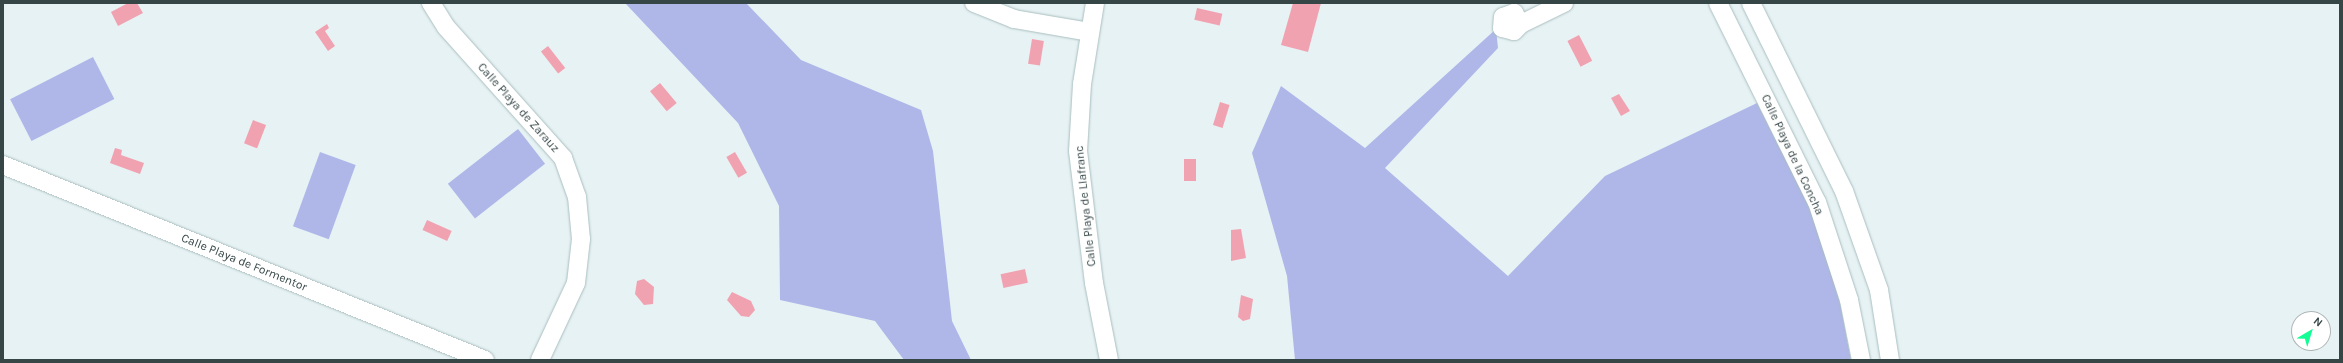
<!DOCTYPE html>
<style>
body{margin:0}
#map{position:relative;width:2343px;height:363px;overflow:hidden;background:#e7f2f4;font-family:Karla,sans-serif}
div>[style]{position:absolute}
.green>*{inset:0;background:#afb7e9;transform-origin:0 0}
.water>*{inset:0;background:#f1a2b1;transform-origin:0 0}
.roads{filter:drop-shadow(0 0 1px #a9bebf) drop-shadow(0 0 1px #a9bebf)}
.street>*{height:18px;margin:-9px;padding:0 9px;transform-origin:9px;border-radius:9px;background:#fff}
span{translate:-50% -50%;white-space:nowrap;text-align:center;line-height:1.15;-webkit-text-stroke:3px #fff;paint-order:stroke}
.street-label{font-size:12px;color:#364647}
.frame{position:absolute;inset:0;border:4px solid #364647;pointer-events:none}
.north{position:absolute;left:2291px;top:311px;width:40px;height:40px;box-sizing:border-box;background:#fff;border:1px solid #afb5b5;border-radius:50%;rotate:38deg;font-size:11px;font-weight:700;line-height:16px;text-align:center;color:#364647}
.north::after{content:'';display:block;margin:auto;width:14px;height:18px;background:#14fd95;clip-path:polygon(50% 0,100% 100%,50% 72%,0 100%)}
</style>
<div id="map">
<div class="green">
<i style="clip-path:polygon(625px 3px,746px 3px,801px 60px,921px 110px,933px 151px,952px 321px,971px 360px,904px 360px,875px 321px,780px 300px,779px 206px,738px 123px)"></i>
<i style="clip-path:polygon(1496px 29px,1498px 48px,1385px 168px,1508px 276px,1605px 176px,1757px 103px,1815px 217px,1840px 303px,1851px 360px,1295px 360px,1287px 276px,1252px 153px,1281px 86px,1365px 148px)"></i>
<i style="left:93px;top:57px;width:47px;height:93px;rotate:63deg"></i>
<i style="left:518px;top:129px;width:44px;height:89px;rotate:52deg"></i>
<i style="left:320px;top:152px;width:38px;height:79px;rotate:20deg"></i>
</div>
<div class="water">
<i style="clip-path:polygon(128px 3px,137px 3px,143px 13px,118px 26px,111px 12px)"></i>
<i style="clip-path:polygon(1293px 3px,1321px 3px,1308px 52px,1281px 45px)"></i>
<i style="left:1197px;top:8px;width:26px;height:12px;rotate:13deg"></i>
<i style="clip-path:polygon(327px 24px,329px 28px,325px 31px,335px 46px,328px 51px,315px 32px)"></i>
<i style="left:1579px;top:35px;width:29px;height:13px;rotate:63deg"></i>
<i style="left:1032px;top:39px;width:12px;height:25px;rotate:9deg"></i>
<i style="left:548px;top:46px;width:28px;height:9px;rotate:52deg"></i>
<i style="left:660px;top:83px;width:26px;height:13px;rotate:50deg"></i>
<i style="clip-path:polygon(1619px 94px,1630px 111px,1621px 116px,1611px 98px)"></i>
<i style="left:1220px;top:102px;width:10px;height:24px;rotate:17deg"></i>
<i style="left:253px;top:120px;width:14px;height:25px;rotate:21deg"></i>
<i style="clip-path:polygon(115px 148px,122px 150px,121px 155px,144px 163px,140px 174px,110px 163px)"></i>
<i style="left:735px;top:152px;width:24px;height:10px;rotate:60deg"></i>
<i style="left:1196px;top:159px;width:22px;height:12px;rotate:90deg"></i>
<i style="left:427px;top:220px;width:27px;height:11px;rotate:24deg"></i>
<i style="clip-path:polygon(1241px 229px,1246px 258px,1231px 261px,1231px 230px)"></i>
<i style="left:1025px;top:269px;width:14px;height:25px;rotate:78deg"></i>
<i style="clip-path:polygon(644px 279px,654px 287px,653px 304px,644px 305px,635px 294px,637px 281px)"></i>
<i style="clip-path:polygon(732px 292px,751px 301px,755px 310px,749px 317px,741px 316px,727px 300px)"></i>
<i style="clip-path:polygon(1241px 295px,1253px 299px,1250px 319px,1243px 321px,1238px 317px)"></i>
</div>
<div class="roads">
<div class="street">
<i style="left:431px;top:3px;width:28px;rotate:58deg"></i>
<i style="left:446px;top:27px;width:176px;rotate:48.2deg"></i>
<i style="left:563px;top:158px;width:41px;rotate:70.3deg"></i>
<i style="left:577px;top:197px;width:42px;rotate:84.6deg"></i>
<i style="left:581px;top:239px;width:44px;rotate:96.5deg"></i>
<i style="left:576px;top:283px;width:85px;rotate:115.1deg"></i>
<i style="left:974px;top:3px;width:43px;rotate:21.8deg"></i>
<i style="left:1014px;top:19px;width:76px;rotate:9.8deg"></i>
<i style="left:1095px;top:3px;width:82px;rotate:99.1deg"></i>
<i style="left:1082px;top:84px;width:67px;rotate:93.4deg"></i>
<i style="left:1078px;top:151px;width:133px;rotate:83.1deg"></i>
<i style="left:1094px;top:283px;width:78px;rotate:79deg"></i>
<i style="left:1718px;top:3px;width:222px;rotate:63.6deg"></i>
<i style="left:1817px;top:202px;width:103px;rotate:71.9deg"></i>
<i style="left:1849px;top:300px;width:61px;rotate:78.7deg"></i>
<i style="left:1751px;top:3px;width:210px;rotate:63.7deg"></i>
<i style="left:1844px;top:191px;width:105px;rotate:70.5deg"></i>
<i style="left:1879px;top:290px;width:71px;rotate:81.1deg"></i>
<i style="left:1514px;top:13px;width:13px;rotate:58deg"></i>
<i style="left:1521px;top:24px;width:10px;rotate:135deg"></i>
<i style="left:1514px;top:31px;width:12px;rotate:-166deg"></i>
<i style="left:1502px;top:28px;width:11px;rotate:-85deg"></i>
<i style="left:1503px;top:17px;width:12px;rotate:-20deg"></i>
<i style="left:1521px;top:24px;width:48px;rotate:-26deg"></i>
<i style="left:3px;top:165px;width:520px;rotate:22.03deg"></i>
</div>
</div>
<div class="street-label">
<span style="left:518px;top:108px;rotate:48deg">Calle Playa de Zarauz</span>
<span style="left:1792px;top:155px;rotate:65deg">Calle Playa de la Concha</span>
<span style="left:1086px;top:206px;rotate:-96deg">Calle Playa de Llafranc</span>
<span style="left:244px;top:263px;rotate:22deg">Calle Playa de Formentor</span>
</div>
<div class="frame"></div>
<div class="north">N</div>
</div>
